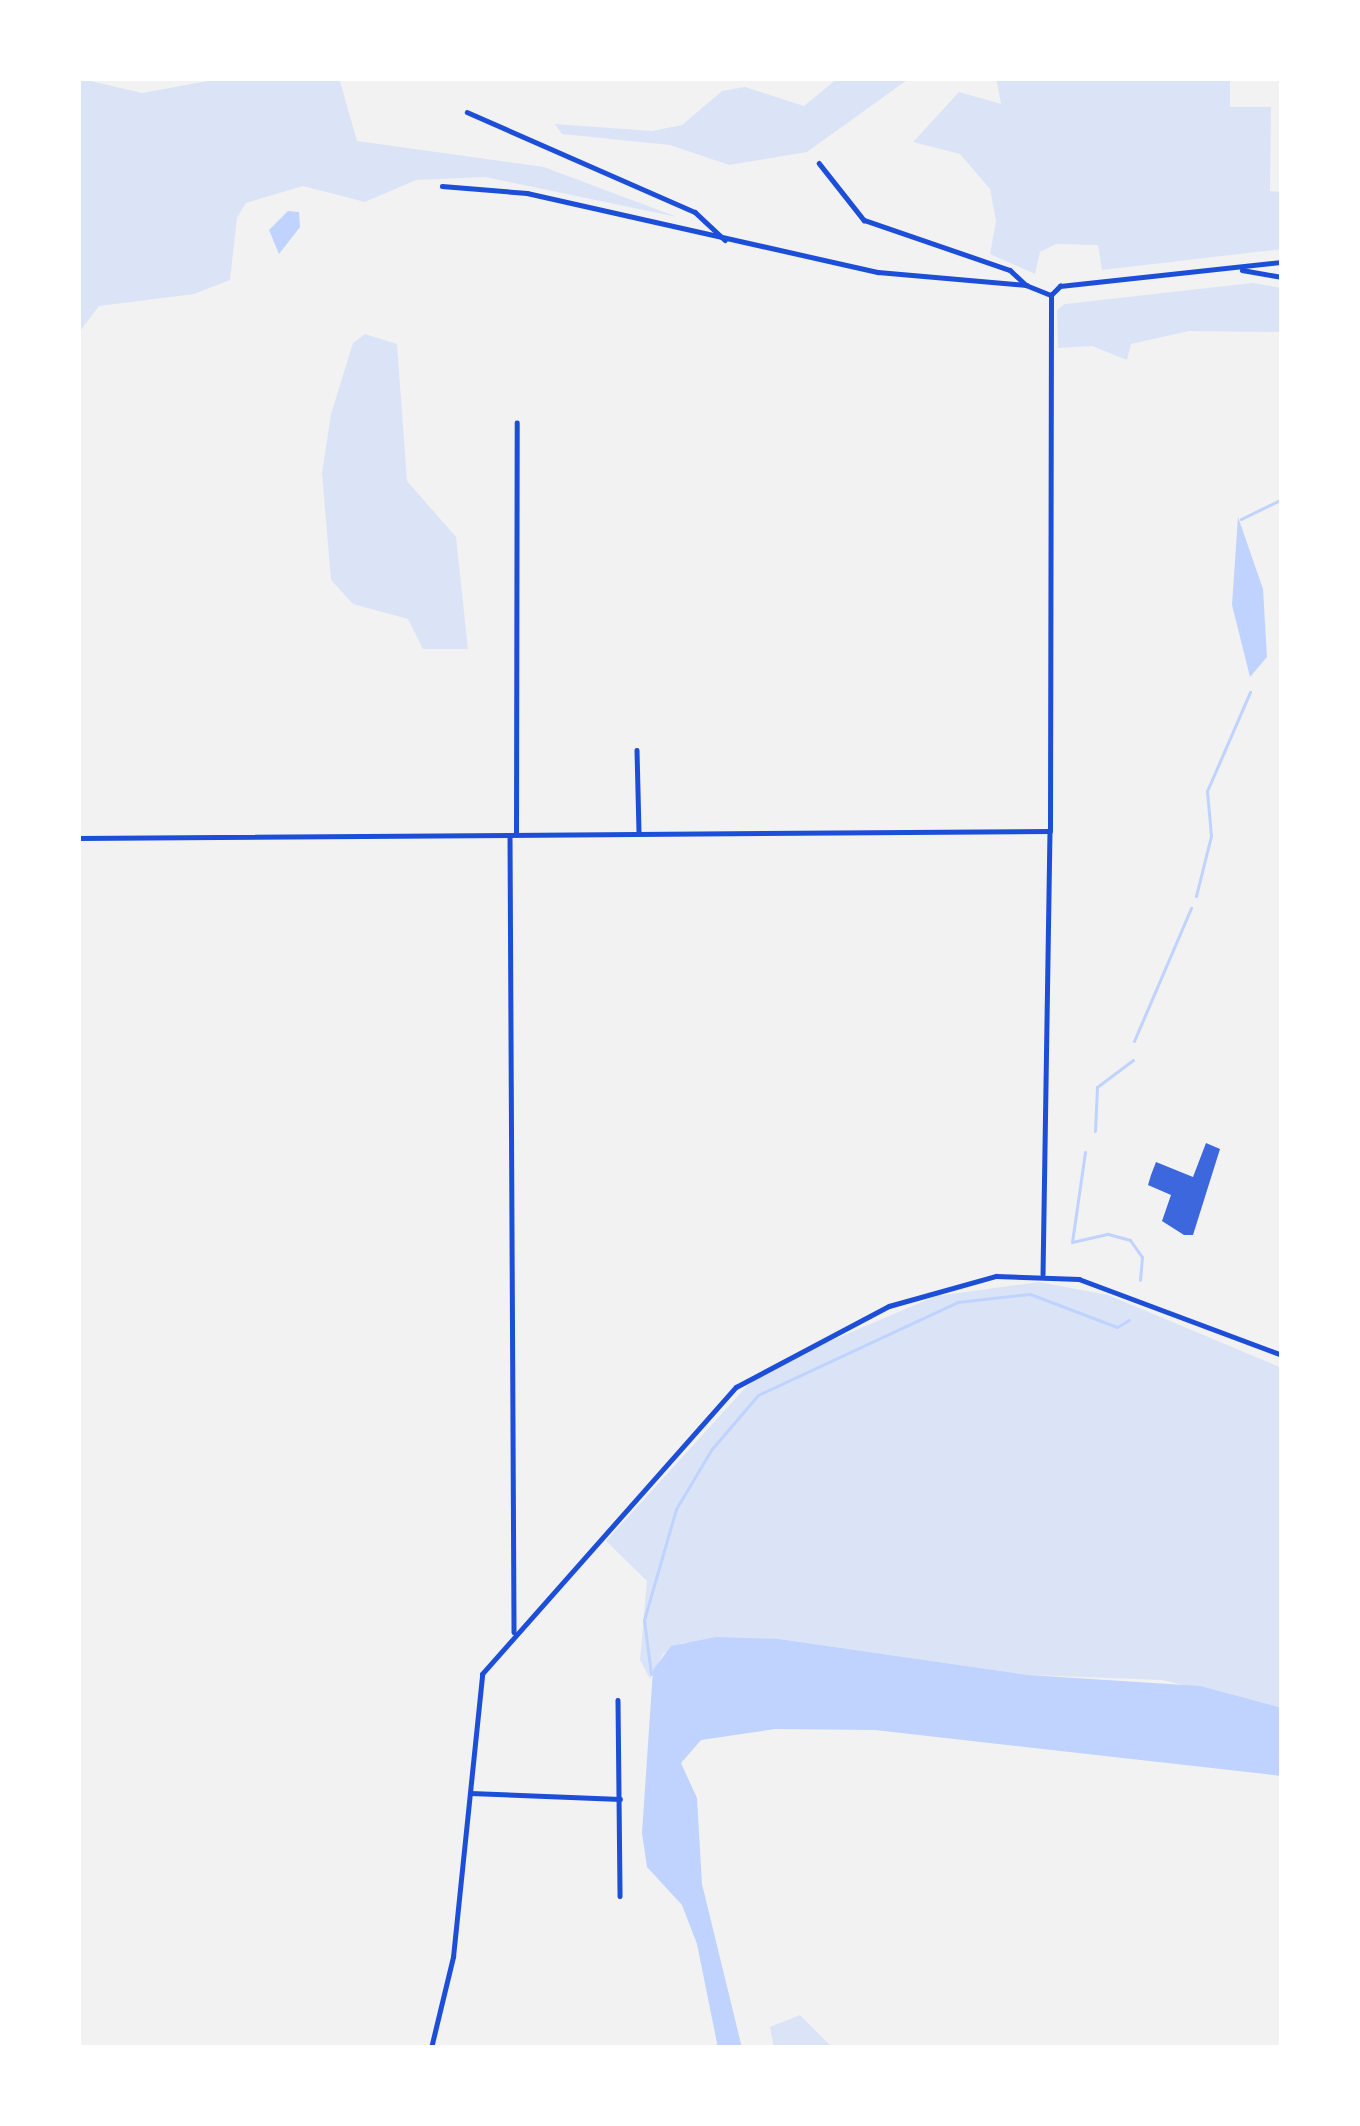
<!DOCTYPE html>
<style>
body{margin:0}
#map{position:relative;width:1360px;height:2126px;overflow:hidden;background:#f2f2f2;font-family:"Archivo Narrow",sans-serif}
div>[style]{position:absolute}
.green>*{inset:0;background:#dbe4f7}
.water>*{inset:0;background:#bfd3fe}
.stream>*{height:3px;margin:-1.5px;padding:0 1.5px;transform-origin:1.5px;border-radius:1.5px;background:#bfd3fe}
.building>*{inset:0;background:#3d67dc}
.minor>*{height:4.5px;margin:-2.25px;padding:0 2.25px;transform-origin:2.25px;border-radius:2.25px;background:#1d4ed8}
.tertiary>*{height:4.5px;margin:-2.25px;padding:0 2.25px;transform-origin:2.25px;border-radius:2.25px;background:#1d4ed8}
span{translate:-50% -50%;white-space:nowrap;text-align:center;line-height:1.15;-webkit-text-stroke:10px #fff;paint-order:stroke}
.frame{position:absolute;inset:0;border:81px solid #fff;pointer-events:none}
</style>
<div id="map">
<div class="green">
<i style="clip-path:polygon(78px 78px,142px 93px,224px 78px,339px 78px,357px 141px,544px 167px,677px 217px,485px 177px,416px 180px,365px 202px,303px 186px,246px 203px,237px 218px,230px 280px,194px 294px,99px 306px,78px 334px)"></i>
<i style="clip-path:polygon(838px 78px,910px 78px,807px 152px,729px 165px,670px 145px,562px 134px,555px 124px,652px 131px,682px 125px,722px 91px,745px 87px,804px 106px)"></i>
<i style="clip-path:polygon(996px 78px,1230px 78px,1230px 107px,1271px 107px,1270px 191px,1282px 192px,1282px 249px,1102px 270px,1098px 245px,1056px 244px,1040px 252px,1035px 274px,990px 254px,996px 221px,990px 189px,960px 154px,913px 142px,959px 92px,1001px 104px)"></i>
<i style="clip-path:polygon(1252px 283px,1282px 288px,1282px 332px,1189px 331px,1131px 344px,1127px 360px,1092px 346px,1058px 348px,1057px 310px,1065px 304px)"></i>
<i style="clip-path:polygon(365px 334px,397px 344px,407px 481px,456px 537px,468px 649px,423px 649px,408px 619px,353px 604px,331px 580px,322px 473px,331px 414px,353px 343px)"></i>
<i style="clip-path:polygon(1039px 1282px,1108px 1295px,1282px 1368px,1282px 1708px,1162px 1680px,1028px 1675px,779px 1639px,682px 1643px,663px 1654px,650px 1679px,640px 1660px,647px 1581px,606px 1541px,746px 1387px,774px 1365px,936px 1296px)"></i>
<i style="clip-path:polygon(800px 2015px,833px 2048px,774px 2048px,770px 2027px)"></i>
</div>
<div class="water">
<i style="clip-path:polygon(288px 211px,299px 212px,300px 227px,279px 254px,269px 230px)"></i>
<i style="clip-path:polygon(1238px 517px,1263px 589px,1267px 657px,1250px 677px,1232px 605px)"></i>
<i style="clip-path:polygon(716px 1637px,779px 1639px,1028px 1675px,1200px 1686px,1282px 1708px,1282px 1776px,875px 1730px,775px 1729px,701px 1740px,681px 1763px,697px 1798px,702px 1884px,742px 2048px,718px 2048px,697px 1944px,682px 1905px,647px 1867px,642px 1833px,653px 1670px,671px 1646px)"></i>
</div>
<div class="stream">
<i style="left:1241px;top:519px;width:46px;rotate:-26deg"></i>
<i style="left:1196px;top:896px;width:62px;rotate:-76deg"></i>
<i style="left:1211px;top:836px;width:45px;rotate:-95.1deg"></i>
<i style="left:1207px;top:791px;width:108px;rotate:-66.5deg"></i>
<i style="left:1134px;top:1041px;width:145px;rotate:-66.8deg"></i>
<i style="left:1095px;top:1131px;width:44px;rotate:-87.4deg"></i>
<i style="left:1097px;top:1087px;width:45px;rotate:-36.9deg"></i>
<i style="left:1085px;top:1152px;width:91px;rotate:98.2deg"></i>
<i style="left:1072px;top:1242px;width:37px;rotate:-13deg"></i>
<i style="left:1108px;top:1234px;width:23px;rotate:15deg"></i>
<i style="left:1130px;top:1240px;width:21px;rotate:55deg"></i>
<i style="left:1142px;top:1257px;width:23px;rotate:95deg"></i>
<i style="left:651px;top:1674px;width:54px;rotate:-97.4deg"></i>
<i style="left:644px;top:1620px;width:116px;rotate:-73.9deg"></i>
<i style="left:676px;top:1509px;width:69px;rotate:-59.3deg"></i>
<i style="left:711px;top:1450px;width:72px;rotate:-49.5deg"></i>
<i style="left:758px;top:1395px;width:220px;rotate:-25deg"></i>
<i style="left:957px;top:1302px;width:73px;rotate:-6.3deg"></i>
<i style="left:1030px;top:1294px;width:93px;rotate:20.8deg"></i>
<i style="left:1117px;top:1327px;width:14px;rotate:-30deg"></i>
</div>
<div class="building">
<i style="clip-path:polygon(1206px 1143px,1220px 1149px,1193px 1235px,1184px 1235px,1162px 1221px,1171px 1195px,1148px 1185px,1151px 1175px,1156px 1162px,1193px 1177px)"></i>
</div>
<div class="minor">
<i style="left:467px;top:112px;width:249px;rotate:23.7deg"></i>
<i style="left:695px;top:212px;width:41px;rotate:43deg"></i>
<i style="left:819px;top:163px;width:73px;rotate:51.7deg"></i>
<i style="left:864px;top:220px;width:154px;rotate:18.9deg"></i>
<i style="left:1010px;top:270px;width:22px;rotate:43deg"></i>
<i style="left:442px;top:186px;width:85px;rotate:4.7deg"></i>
<i style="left:527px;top:193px;width:360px;rotate:12.7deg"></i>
<i style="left:878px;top:272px;width:149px;rotate:5deg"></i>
<i style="left:1026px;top:285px;width:27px;rotate:22deg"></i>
<i style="left:1242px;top:270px;width:41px;rotate:9.9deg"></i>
<i style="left:1051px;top:295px;width:13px;rotate:-45deg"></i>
<i style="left:1060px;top:286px;width:223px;rotate:-6.2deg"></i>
<i style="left:637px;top:750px;width:83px;rotate:88.6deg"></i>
<i style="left:1050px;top:829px;width:534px;rotate:-89.89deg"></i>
<i style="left:510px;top:835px;width:797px;rotate:89.71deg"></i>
<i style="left:516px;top:835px;width:412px;rotate:-89.9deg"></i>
<i style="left:618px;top:1700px;width:196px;rotate:89.4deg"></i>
<i style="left:470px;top:1793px;width:150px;rotate:2.3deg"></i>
</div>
<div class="tertiary">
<i style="left:78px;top:838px;width:972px;rotate:-0.41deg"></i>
<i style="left:1050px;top:831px;width:443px;rotate:90.9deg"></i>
<i style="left:431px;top:2048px;width:94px;rotate:-76.4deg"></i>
<i style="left:453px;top:1957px;width:284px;rotate:-84.1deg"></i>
<i style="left:482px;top:1674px;width:383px;rotate:-48.5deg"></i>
<i style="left:736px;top:1387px;width:173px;rotate:-27.9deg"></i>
<i style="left:889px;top:1306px;width:111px;rotate:-15.7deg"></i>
<i style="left:996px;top:1276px;width:83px;rotate:2.1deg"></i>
<i style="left:1079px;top:1279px;width:217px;rotate:20.5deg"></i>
</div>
<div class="frame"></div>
</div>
